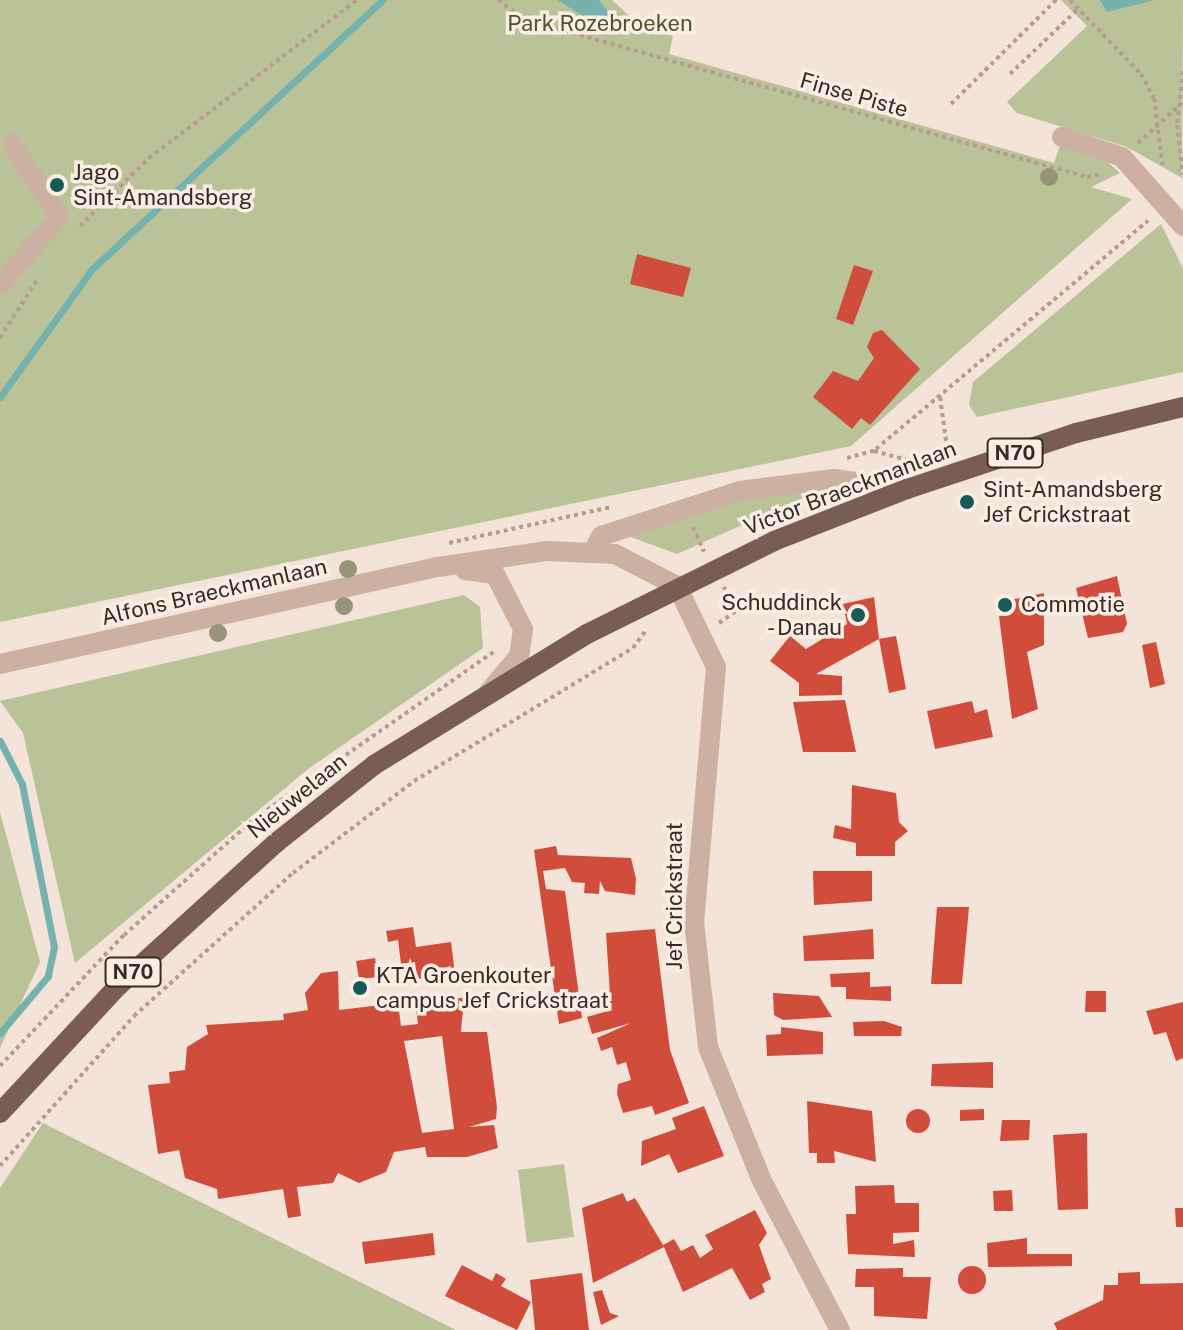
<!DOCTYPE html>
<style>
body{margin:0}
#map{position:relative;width:1183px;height:1330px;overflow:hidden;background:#f3e3d8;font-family:"Public Sans",sans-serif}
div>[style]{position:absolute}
.green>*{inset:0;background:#b9c397}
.water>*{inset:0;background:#75b2ae}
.stream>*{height:7px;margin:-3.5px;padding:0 3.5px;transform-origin:3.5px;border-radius:3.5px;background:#75b2ae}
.building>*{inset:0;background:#cf4d3a}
.round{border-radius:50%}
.path>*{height:4px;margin-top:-2px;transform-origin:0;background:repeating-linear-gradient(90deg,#b89b8d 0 4px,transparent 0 8px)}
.minor>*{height:20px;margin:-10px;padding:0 10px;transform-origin:10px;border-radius:10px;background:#ccb1a3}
.major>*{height:20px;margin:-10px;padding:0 10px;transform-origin:10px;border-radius:10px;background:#795d55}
.trees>*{width:18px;height:18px;margin:-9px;border-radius:50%;background:#969577}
.dots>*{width:22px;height:22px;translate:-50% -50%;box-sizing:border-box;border:4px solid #faeee4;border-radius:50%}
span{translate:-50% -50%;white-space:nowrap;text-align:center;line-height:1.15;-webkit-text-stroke:7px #faeee4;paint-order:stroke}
.shield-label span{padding:2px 6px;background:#faeee4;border:2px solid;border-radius:6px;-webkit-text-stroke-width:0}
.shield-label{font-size:20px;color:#362926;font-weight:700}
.park-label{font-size:22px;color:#4a5628}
.street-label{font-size:22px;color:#362926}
.poi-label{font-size:22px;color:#362926}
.left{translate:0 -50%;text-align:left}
.right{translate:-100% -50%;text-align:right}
</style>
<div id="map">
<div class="green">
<div style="clip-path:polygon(0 0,612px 0,638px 24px,673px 36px,669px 54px,1054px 163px,1060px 145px,1104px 159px,1120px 173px,1091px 187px,1132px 199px,851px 446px,0 622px)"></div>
<div style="clip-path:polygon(1061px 0,1183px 0,1182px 178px,1127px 147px,1017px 113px,1007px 102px,1087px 26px)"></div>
<div style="clip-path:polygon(1161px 224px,1183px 268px,1183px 372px,977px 417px,969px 405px,973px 382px)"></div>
<div style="clip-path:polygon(830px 486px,677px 554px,628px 536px,742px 499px)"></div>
<div style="clip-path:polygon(464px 595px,480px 607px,483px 648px,308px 769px,75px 963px,23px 733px,0 701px)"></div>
<div style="clip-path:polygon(0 812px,40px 962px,0 1048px)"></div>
<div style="clip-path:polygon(43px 1123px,456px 1330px,0 1330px,0 1188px)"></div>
<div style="clip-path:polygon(564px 1164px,574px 1237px,527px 1243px,518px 1170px)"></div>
</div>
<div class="water">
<div style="clip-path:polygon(557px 0,599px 0,621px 28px,608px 31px)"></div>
<div style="clip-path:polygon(1100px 0,1155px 0,1107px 12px)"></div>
</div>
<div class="stream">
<div style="left:0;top:397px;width:158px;rotate:-54.3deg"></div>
<div style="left:92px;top:269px;width:396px;rotate:-42.8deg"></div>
<div style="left:0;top:741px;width:48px;rotate:62.9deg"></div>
<div style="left:22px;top:784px;width:166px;rotate:78.9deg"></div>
<div style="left:54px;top:947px;width:30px;rotate:102deg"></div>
<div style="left:48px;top:976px;width:75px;rotate:130.1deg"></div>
</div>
<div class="building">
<div style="clip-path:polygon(637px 254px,691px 268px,683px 297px,630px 284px)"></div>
<div style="clip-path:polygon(854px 265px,873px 271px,853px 325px,836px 319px)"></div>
<div style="clip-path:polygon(882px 330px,920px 369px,870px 425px,861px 418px,852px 429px,813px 397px,833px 371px,858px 381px,874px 358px,867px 347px,873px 333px)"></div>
<div style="clip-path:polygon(1117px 576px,1127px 624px,1123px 632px,1088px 638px,1076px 588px)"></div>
<div style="clip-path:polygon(1044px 593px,1044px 645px,1027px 652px,1038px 709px,1012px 719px,999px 616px,1007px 615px,1005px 601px)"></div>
<div style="clip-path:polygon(874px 597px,879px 639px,816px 674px,842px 676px,842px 695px,799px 696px,799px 683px,770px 661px,790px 636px,806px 649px,847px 624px,843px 604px)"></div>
<div style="clip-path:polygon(896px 636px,906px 689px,889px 693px,879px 639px)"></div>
<div style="clip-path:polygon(1156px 642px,1165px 684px,1150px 688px,1142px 645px)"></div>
<div style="clip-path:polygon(845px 700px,856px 752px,803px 752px,793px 702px)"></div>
<div style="clip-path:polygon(972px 701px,975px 713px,987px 709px,993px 737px,935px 749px,927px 711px)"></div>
<div style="clip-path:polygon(852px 785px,896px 793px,899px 822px,908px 831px,895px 842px,895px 856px,856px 856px,856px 843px,833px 838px,835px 825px,851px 829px)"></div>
<div style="clip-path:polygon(556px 846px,558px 855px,631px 858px,636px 879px,635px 895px,605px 891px,600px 881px,599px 894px,584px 893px,585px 883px,572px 882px,565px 868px,543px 871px,546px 889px,565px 891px,582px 1018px,559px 1024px,534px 850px)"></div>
<div style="clip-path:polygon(813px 871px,872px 871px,872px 901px,814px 905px)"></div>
<div style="clip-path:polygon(937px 907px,969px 907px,962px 984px,931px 984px)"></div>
<div style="clip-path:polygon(413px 927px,416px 947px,451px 942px,455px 974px,417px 979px,415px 962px,401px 964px,398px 940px,388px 942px,386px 931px)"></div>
<div style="clip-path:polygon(655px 929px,670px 1050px,689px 1103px,655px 1115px,652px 1106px,623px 1113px,617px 1094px,618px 1084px,631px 1080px,626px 1062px,617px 1065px,612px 1047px,601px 1051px,597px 1038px,631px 1023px,592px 1034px,587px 1017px,611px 1010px,606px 933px)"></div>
<div style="clip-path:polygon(873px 929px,874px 959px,804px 961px,803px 936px)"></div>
<div style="clip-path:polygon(375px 958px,378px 977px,359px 979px,356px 961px)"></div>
<div style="clip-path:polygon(evenodd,338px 971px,339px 1010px,398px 1003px,401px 1026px,418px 1024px,415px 1000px,464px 998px,461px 1032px,487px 1032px,497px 1107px,496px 1119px,469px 1127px,494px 1125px,498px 1148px,467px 1157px,427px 1157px,425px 1147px,394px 1152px,386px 1172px,359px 1183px,338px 1173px,333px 1183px,297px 1187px,301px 1216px,288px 1218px,283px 1189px,218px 1199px,217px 1189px,185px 1178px,179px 1150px,158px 1154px,148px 1085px,170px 1083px,169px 1072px,185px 1070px,187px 1047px,208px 1034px,206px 1025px,284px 1020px,283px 1014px,308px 1010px,305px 993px,321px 973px,338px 971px,442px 1036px,454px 1129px,422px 1133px,404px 1041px,442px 1036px)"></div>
<div style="clip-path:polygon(870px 972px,870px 987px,891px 986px,891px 1001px,846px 999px,846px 987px,831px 987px,830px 974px)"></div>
<div style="clip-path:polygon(1086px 991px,1106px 991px,1106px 1012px,1085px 1012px)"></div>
<div style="clip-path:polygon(773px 993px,819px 996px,832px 1017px,783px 1020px,774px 1015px)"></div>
<div style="clip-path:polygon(1183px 1002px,1183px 1058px,1176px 1061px,1166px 1032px,1154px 1035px,1146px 1011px)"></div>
<div style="clip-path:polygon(884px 1021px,902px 1027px,901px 1036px,854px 1036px,853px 1022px)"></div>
<div style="clip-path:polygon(781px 1027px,823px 1032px,823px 1054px,767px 1056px,766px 1035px,781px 1034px)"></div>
<div style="clip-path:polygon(993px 1062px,993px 1088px,931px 1086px,932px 1064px)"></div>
<div style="clip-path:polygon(807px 1101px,872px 1111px,876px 1162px,834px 1151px,835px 1163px,817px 1163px,817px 1153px,809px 1153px)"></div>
<div style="clip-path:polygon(704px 1106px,724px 1156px,678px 1173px,669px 1154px,641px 1166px,642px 1141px,676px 1129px,672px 1118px)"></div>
<div style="clip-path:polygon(984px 1109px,984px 1120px,960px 1121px,960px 1110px)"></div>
<div class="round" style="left:906px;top:1109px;width:24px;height:24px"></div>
<div style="clip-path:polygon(1002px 1120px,1030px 1120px,1029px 1140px,1000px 1141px)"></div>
<div style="clip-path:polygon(1087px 1133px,1088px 1209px,1058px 1210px,1053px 1135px)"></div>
<div style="clip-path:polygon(894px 1185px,895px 1203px,919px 1203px,919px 1232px,893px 1233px,893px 1244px,914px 1240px,915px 1257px,848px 1254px,846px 1214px,856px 1214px,855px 1186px)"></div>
<div style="clip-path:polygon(1012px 1190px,1013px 1211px,994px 1211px,993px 1191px)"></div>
<div style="clip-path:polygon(623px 1193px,627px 1202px,635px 1198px,663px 1245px,674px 1239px,681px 1251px,693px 1245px,700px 1258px,713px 1249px,705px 1235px,755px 1210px,767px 1233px,759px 1245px,771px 1279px,762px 1284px,765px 1292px,750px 1300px,732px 1268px,683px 1292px,664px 1247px,593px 1283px,582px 1208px)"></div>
<div style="clip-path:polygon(1175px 1208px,1183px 1208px,1183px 1227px,1176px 1227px)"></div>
<div style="clip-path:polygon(433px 1233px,435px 1255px,365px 1264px,362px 1242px)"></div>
<div style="clip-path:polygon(1027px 1238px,1027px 1254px,1072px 1254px,1072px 1266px,988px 1267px,987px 1243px)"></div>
<div style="clip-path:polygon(462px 1265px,492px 1281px,496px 1273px,506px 1279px,501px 1286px,531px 1302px,517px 1330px,445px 1296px)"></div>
<div class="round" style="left:958px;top:1266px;width:28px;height:28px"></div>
<div style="clip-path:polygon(903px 1268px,903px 1277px,931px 1277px,927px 1319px,874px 1316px,874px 1287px,855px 1287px,856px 1269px)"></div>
<div style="clip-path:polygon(1140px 1272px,1140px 1284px,1183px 1283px,1183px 1330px,1057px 1330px,1054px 1323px,1103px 1300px,1104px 1285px,1118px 1285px,1118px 1273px)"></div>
<div style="clip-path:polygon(582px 1273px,589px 1330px,535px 1330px,530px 1280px)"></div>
<div style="clip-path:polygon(602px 1290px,610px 1313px,619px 1316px,601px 1325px,593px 1292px)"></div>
</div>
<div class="path">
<div style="left:498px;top:0;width:34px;rotate:36deg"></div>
<div style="left:526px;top:20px;width:583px;rotate:15.63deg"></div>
<div style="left:1087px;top:177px;width:14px;rotate:-12deg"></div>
<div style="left:1070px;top:0;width:103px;rotate:46.2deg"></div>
<div style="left:1141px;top:74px;width:27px;rotate:62deg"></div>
<div style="left:1154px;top:98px;width:71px;rotate:82.7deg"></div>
<div style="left:1183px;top:71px;width:54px;rotate:96.3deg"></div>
<div style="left:1177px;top:125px;width:50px;rotate:83.2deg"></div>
<div style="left:1010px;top:74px;width:94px;rotate:-43.7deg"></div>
<div style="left:951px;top:104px;width:148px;rotate:-44.7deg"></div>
<div style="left:1138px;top:143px;width:61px;rotate:-42.3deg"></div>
<div style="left:80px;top:226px;width:97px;rotate:-44.6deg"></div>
<div style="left:149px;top:158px;width:261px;rotate:-37.2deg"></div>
<div style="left:0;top:338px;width:69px;rotate:-57.5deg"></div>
<div style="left:940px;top:397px;width:59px;rotate:82.1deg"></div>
<div style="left:876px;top:449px;width:355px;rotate:-40deg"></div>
<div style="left:847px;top:458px;width:28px;rotate:-15deg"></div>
<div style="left:874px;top:451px;width:47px;rotate:14.9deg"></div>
<div style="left:693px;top:527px;width:27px;rotate:66deg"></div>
<div style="left:449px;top:543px;width:166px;rotate:-12.5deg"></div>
<div style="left:719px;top:623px;width:21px;rotate:-35deg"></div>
<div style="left:736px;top:611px;width:27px;rotate:-117deg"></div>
<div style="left:0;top:1066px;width:180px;rotate:-46.6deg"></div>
<div style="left:124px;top:935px;width:174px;rotate:-41.7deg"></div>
<div style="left:254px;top:819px;width:292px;rotate:-34.9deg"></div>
<div style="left:0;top:1166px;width:201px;rotate:-48.2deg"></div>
<div style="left:134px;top:1016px;width:214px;rotate:-42deg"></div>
<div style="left:293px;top:873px;width:152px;rotate:-37.2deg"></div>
<div style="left:414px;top:781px;width:256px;rotate:-31.3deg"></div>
<div style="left:633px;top:648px;width:22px;rotate:-54deg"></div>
</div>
<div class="minor">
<div style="left:1062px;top:137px;width:63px;rotate:18.4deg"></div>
<div style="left:1122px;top:157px;width:92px;rotate:48.5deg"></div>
<div style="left:0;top:285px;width:90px;rotate:-49.1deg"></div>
<div style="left:59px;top:217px;width:87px;rotate:-122.8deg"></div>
<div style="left:595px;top:548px;width:13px;rotate:-63deg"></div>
<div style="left:601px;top:536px;width:146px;rotate:-17.9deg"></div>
<div style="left:740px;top:491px;width:95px;rotate:-7.3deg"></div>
<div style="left:834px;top:479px;width:74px;rotate:7.8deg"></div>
<div style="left:465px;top:570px;width:30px;rotate:8deg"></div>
<div style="left:495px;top:574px;width:62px;rotate:63deg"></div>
<div style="left:523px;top:629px;width:27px;rotate:98deg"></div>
<div style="left:519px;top:656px;width:48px;rotate:130deg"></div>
<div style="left:0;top:664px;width:449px;rotate:-12.5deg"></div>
<div style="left:438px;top:567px;width:109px;rotate:-8.4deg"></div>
<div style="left:546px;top:551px;width:69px;rotate:2.5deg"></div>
<div style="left:615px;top:554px;width:70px;rotate:27.3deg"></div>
<div style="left:677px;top:586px;width:90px;rotate:64.3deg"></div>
<div style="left:716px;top:667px;width:256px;rotate:94.9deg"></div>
<div style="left:694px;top:922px;width:126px;rotate:83.6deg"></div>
<div style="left:708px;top:1047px;width:144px;rotate:68.1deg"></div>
<div style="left:762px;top:1181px;width:168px;rotate:62.4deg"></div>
</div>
<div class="major">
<div style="left:0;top:1113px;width:173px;rotate:-47.1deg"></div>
<div style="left:118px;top:986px;width:215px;rotate:-42.2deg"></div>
<div style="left:277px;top:842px;width:124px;rotate:-38.4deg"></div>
<div style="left:374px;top:765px;width:250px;rotate:-31.6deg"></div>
<div style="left:587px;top:634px;width:209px;rotate:-26.4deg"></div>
<div style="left:774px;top:541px;width:143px;rotate:-21.4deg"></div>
<div style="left:907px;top:489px;width:178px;rotate:-18.3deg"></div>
<div style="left:1076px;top:433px;width:110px;rotate:-13.7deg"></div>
</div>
<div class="trees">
<div style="left:1049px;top:177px"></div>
<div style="left:348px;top:569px"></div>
<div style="left:344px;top:606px"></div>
<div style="left:218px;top:633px"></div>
</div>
<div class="dots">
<div style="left:57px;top:185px;background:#185a57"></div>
<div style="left:967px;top:502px;background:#185a57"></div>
<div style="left:1005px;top:605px;background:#185a57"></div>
<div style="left:858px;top:615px;background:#185a57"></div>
<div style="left:360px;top:988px;background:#185a57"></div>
</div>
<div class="shield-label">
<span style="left:1015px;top:453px">N70</span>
<span style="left:133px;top:972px">N70</span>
</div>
<div class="park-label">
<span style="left:600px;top:24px">Park Rozebroeken</span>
</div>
<div class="street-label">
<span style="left:854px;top:95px;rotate:16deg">Finse Piste</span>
<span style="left:850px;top:488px;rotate:-21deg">Victor Braeckmanlaan</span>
<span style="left:214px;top:592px;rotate:-13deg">Alfons Braeckmanlaan</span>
<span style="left:297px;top:796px;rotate:-39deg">Nieuwelaan</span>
<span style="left:675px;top:896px;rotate:-90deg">Jef Crickstraat</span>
</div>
<div class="poi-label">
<span class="left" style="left:73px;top:185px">Jago<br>Sint-Amandsberg</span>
<span class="left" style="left:983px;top:502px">Sint-Amandsberg<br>Jef Crickstraat</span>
<span class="right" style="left:842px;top:615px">Schuddinck<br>- Danau</span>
<span class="left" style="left:1021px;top:605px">Commotie</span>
<span class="left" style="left:376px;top:988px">KTA Groenkouter<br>campus Jef Crickstraat</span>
</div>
</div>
